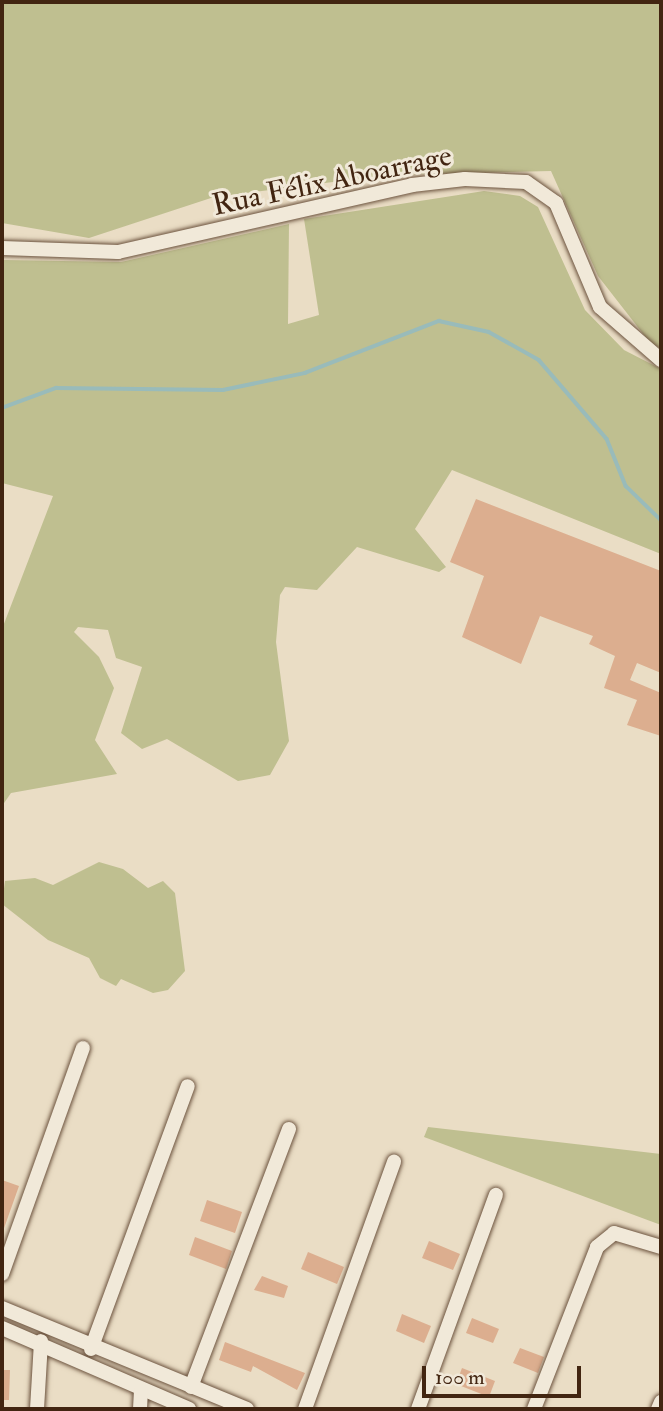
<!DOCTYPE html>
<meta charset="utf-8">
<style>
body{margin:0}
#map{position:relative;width:663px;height:1411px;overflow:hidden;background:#eaddc5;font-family:"IM FELL Double Pica",serif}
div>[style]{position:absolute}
.green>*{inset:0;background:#bfbf90}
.stream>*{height:3.5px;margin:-1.75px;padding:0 1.75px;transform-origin:1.75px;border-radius:1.75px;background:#99bbba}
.building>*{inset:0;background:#dcae8f}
.roads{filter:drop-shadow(0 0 2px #6c533e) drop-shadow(0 0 2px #6c533e)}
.minor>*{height:14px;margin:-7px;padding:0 7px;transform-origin:7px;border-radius:7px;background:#f1e9d9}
span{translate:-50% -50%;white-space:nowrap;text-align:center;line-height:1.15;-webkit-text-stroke:6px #f1e9d9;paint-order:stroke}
.street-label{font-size:30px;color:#422511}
.frame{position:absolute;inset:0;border:4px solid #422511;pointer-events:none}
.scale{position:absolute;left:422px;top:1366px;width:159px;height:32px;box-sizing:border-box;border:4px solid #422511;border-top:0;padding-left:9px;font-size:21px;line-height:24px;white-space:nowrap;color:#422511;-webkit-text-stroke:5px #f1e9d9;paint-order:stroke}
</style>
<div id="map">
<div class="green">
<div style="clip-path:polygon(2px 2px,661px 2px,661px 348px,651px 344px,598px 276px,551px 171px,388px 175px,214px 197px,89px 238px,2px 223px)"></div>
<div style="clip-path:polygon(484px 191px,520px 196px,538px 207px,585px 310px,624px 350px,661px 369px,661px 554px,452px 470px,415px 529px,446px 567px,439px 572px,357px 547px,317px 590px,285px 587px,280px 595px,276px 642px,289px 741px,270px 775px,238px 781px,167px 739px,142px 749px,121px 733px,142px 667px,116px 658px,108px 630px,78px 627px,74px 632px,99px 657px,114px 688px,95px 740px,117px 774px,11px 793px,2px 806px,2px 629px,53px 496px,2px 483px,2px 260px,121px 262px,289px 224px,288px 324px,319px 315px,304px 219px)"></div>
<div style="clip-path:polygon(99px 862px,123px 869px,148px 888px,163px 881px,175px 893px,185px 971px,168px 990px,153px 993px,121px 979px,116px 986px,100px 978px,89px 958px,48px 940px,2px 904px,5px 881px,35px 878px,53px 885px)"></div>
<div style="clip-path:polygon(428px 1127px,661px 1154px,661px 1225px,424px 1137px)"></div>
</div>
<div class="stream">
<div style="left:2px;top:408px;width:58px;rotate:-20.3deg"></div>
<div style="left:56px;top:388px;width:167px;rotate:0.7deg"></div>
<div style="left:223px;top:390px;width:84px;rotate:-11.7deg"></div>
<div style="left:305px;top:373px;width:144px;rotate:-21.2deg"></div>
<div style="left:439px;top:321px;width:51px;rotate:12.4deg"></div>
<div style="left:489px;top:332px;width:57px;rotate:29.2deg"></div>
<div style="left:539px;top:360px;width:104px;rotate:49.3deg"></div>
<div style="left:607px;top:439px;width:51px;rotate:68deg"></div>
<div style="left:626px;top:486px;width:49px;rotate:44.2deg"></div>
</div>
<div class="building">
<div style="clip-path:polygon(476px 499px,661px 571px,661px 673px,637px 663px,630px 680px,661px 693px,661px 736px,627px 725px,637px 700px,604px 688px,615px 656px,589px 644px,593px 636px,540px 616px,521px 664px,462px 637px,484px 576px,450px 562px)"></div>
<div style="clip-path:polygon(2px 1180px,19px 1186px,3px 1231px,2px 1231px)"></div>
<div style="clip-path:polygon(207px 1200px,242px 1212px,235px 1233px,200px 1221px)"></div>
<div style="clip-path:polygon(195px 1237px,232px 1251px,226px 1269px,189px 1255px)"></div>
<div style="clip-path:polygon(429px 1241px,460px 1254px,453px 1270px,422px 1258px)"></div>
<div style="clip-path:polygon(308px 1252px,344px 1267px,337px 1284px,301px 1269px)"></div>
<div style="clip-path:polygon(262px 1276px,288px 1286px,284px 1298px,254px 1290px)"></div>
<div style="clip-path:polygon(402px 1314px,431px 1326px,424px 1343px,396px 1331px)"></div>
<div style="clip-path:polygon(472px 1318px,499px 1329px,493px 1343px,466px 1333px)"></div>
<div style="clip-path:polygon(225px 1342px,305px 1373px,297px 1390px,253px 1366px,251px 1372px,219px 1360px)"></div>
<div style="clip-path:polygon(520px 1348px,544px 1357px,538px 1373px,513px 1363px)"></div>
<div style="clip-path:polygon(462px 1368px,495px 1381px,489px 1397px,456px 1384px)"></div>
<div style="clip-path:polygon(2px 1370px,10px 1370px,9px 1400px,2px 1400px)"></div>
</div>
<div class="roads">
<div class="minor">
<div style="left:2px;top:248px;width:116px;rotate:2deg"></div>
<div style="left:118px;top:252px;width:302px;rotate:-12.8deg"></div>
<div style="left:412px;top:185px;width:53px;rotate:-6.5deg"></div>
<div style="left:465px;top:179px;width:61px;rotate:2.8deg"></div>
<div style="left:526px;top:182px;width:37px;rotate:35deg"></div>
<div style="left:556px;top:203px;width:113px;rotate:67.1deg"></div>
<div style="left:600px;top:307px;width:81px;rotate:41deg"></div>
<div style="left:2px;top:1274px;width:240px;rotate:-70.3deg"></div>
<div style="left:2px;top:1308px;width:265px;rotate:22.4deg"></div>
<div style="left:2px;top:1328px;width:204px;rotate:23.4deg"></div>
<div style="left:91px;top:1349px;width:280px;rotate:-69.8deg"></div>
<div style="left:191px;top:1387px;width:276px;rotate:-69.2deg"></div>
<div style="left:37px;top:1409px;width:68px;rotate:-86.6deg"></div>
<div style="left:140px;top:1409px;width:18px;rotate:-87deg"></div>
<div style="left:305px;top:1409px;width:263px;rotate:-70.2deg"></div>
<div style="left:418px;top:1409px;width:228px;rotate:-70deg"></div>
<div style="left:534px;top:1409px;width:174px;rotate:-68.7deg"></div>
<div style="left:597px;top:1247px;width:22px;rotate:-39deg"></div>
<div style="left:614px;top:1233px;width:49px;rotate:16.6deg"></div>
<div style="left:658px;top:1409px;width:8px;rotate:-67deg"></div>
</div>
</div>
<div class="street-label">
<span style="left:332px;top:181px;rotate:-12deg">Rua Félix Aboarrage</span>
</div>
<div class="frame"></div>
<div class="scale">100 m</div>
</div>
